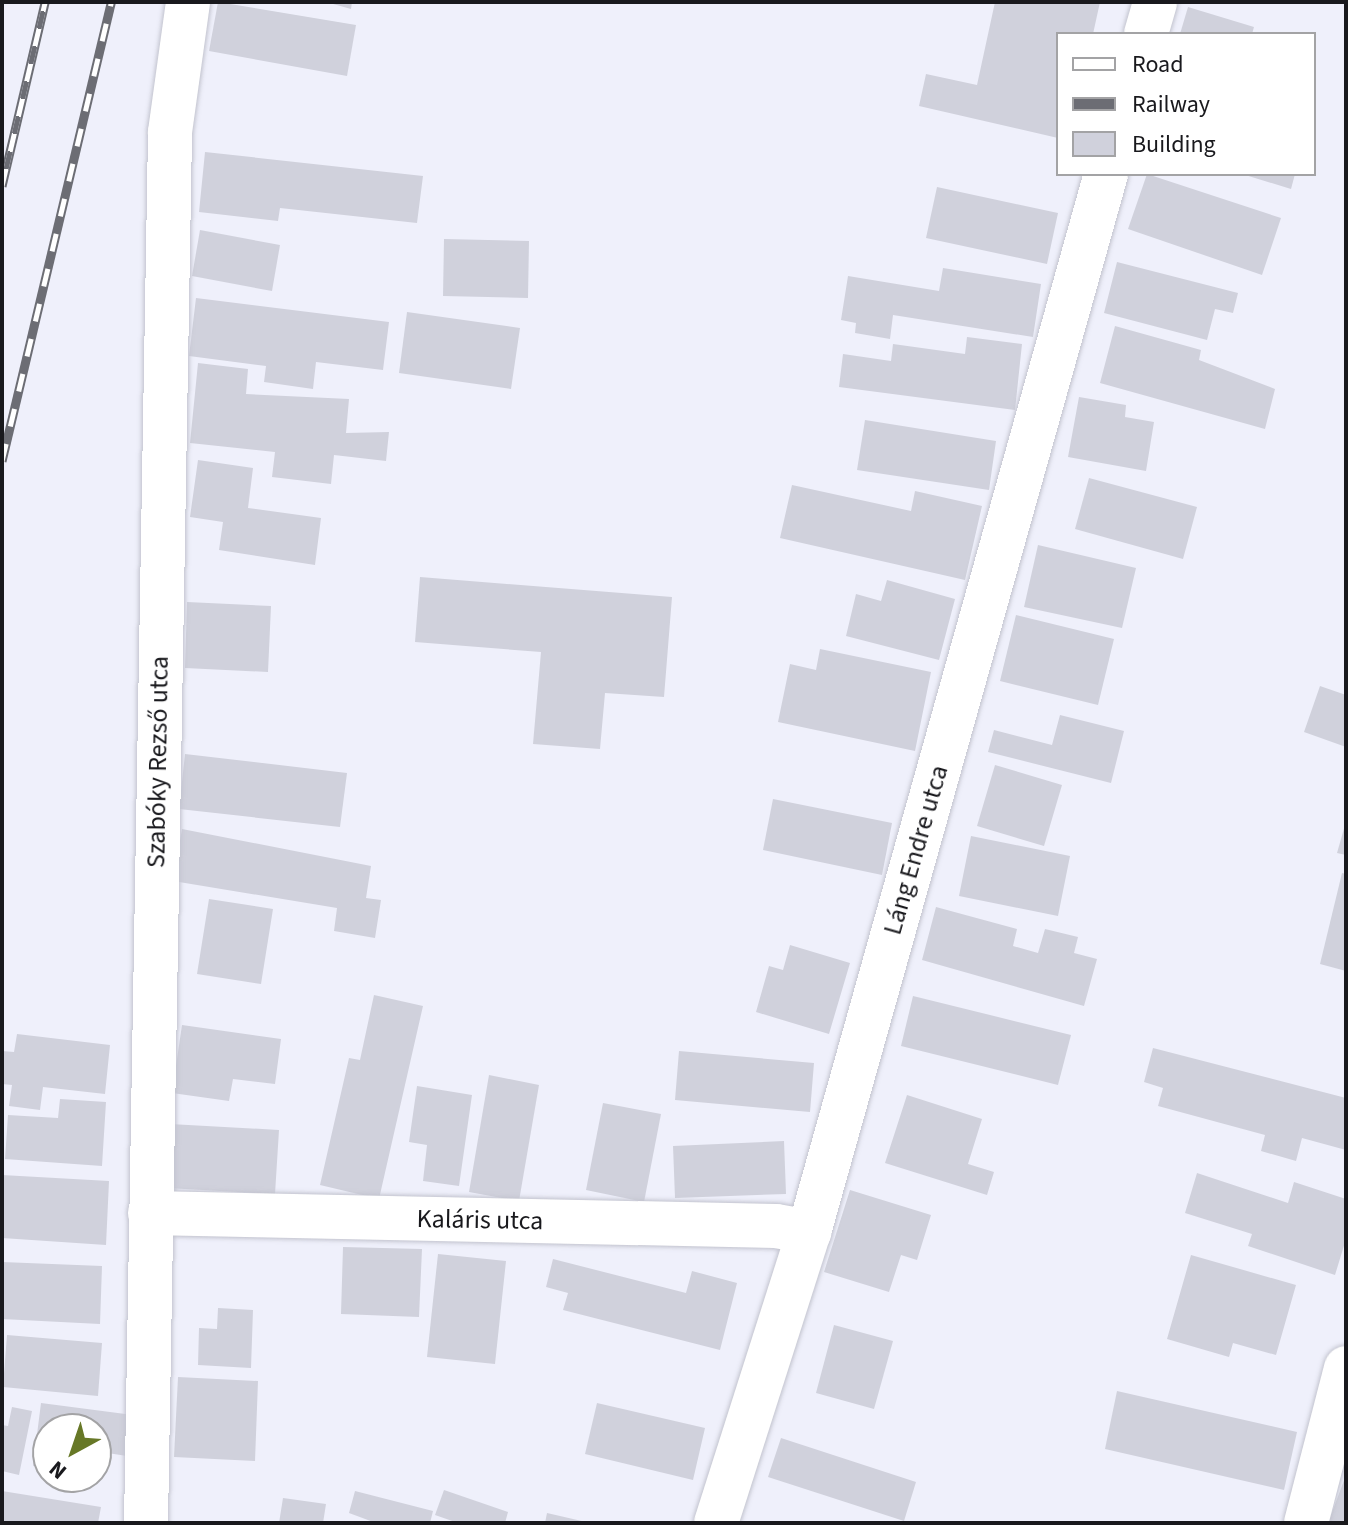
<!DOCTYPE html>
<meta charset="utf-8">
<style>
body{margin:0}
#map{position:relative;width:1348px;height:1525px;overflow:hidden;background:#eff0fb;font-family:"Source Sans 3",sans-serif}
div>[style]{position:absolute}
.building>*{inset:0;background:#d0d1dc}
.roads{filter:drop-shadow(0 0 2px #c2c3ce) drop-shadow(0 0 2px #c2c3ce)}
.minor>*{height:44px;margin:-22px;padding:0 22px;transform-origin:22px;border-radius:22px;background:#fff}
.rail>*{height:9px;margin-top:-4.5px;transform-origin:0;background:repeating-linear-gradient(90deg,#fff 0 18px,#6c6d74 0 36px);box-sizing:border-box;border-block:2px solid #6c6d74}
span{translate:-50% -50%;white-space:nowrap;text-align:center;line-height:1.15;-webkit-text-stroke:7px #fff;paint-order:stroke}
.street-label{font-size:26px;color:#19191d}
.frame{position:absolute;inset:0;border:4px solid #19191d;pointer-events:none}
.legend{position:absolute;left:1056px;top:32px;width:260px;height:144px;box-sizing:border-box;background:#fff;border:2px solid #a3a3a5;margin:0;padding:10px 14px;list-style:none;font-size:24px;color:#19191d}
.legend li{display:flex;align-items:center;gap:16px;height:40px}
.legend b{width:40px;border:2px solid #a3a3a5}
.north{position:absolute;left:32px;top:1413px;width:80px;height:80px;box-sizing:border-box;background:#fff;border:2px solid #a3a3a5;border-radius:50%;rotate:220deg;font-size:22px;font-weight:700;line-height:32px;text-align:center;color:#19191d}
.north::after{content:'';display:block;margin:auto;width:28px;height:36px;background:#677827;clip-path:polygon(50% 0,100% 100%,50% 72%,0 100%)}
</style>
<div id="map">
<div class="building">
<div style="clip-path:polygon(218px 2px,356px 25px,347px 76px,209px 51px)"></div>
<div style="clip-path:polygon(326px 2px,352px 2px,351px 9px)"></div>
<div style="clip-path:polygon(995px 2px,1100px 2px,1093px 34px,1058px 34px,1058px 138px,919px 106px,926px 74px,977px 85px)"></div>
<div style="clip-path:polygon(1188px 7px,1254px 27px,1252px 34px,1180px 34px)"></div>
<div style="clip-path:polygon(205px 152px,423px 176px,417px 223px,280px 208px,278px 221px,199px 212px)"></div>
<div style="clip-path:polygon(1147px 174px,1281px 218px,1262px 275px,1128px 229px)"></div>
<div style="clip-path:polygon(1242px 174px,1295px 174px,1291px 189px)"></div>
<div style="clip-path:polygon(937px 187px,1058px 213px,1047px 264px,926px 238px)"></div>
<div style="clip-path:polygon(200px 230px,280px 245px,272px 291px,192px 276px)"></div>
<div style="clip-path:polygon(444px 239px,529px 241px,528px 298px,443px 296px)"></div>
<div style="clip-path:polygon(1117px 262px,1238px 293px,1233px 313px,1215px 309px,1207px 340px,1104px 313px)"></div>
<div style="clip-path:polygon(943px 268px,1041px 284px,1033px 337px,893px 315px,890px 339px,855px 333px,856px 323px,841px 320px,848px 276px,939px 291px)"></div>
<div style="clip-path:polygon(196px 298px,389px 322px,383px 370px,316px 362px,313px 389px,264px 382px,266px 366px,189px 356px)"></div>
<div style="clip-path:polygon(407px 312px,520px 328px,511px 389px,399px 373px)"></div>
<div style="clip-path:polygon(1115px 326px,1201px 350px,1199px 360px,1275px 389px,1265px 429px,1100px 383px)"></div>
<div style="clip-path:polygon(967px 337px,1022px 344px,1015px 410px,839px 387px,843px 354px,891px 361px,893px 344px,965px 354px)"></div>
<div style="clip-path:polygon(198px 363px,248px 369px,246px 394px,349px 399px,346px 433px,389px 432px,386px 461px,334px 455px,331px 484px,272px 477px,275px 452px,190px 443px)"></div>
<div style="clip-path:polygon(1079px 397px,1126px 405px,1125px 417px,1154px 422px,1146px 471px,1068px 457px)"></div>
<div style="clip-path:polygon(865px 420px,996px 441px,989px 490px,857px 470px)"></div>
<div style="clip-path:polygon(198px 460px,253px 468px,248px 508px,321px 518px,315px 565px,219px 550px,223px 522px,190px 517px)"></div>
<div style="clip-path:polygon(1089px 478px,1197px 507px,1183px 559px,1075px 529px)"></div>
<div style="clip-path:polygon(792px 485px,911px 511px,915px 491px,982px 506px,965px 580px,780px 538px)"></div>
<div style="clip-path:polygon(1038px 545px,1136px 568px,1122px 628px,1024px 607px)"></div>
<div style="clip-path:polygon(420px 577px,672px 597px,664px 697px,605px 693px,600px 749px,533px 744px,541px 652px,415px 642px)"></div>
<div style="clip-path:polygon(887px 580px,955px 599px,939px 660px,846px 636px,856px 594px,881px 601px)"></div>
<div style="clip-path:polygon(187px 602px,271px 606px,268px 672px,185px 668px)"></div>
<div style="clip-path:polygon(1016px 615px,1114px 639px,1098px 705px,1000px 681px)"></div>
<div style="clip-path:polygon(820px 649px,931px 672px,915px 751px,778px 722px,790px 664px,816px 670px)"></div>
<div style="clip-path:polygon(1320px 686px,1346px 695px,1346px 747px,1304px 732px)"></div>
<div style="clip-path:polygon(1060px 715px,1124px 731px,1111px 783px,988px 752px,994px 730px,1052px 745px)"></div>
<div style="clip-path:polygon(185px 754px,347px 773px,340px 827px,179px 809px)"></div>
<div style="clip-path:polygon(995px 765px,1062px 785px,1044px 846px,977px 826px)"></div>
<div style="clip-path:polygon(773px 799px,892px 823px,882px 875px,763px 850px)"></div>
<div style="clip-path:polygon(1345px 825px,1346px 825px,1346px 855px,1337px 853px)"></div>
<div style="clip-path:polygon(182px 829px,371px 866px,366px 898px,381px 900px,375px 938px,334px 931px,337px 908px,173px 881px)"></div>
<div style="clip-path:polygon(971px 836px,1070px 856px,1058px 916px,959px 896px)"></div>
<div style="clip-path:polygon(1342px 873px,1346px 874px,1346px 971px,1320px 964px)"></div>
<div style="clip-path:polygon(209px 899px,273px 909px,261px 984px,197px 974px)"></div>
<div style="clip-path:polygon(936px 907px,1017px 929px,1013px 946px,1038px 953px,1045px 929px,1078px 937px,1074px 953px,1097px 959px,1084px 1006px,922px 960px)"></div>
<div style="clip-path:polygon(790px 945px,850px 963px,829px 1034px,756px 1012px,769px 966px,783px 970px)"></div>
<div style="clip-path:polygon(374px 995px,423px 1006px,379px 1199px,320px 1185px,349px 1058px,360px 1060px)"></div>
<div style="clip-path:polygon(913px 996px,1071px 1035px,1058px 1085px,901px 1046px)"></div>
<div style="clip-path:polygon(182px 1025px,281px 1039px,275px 1084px,233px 1079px,229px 1101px,172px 1093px)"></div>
<div style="clip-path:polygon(17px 1034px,110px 1045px,105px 1094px,43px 1087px,40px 1110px,9px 1106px,12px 1085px,2px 1084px,2px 1051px,14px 1052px)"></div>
<div style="clip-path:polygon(1153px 1048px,1346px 1098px,1346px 1150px,1302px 1138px,1296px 1161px,1261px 1151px,1265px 1135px,1158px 1106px,1163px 1088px,1144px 1082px)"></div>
<div style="clip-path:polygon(679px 1051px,814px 1063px,810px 1112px,675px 1100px)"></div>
<div style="clip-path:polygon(489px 1075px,539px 1085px,519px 1201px,469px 1192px)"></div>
<div style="clip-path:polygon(417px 1086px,472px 1095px,459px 1186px,423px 1181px,427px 1145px,409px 1142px)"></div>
<div style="clip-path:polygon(907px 1095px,982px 1119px,968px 1164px,994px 1172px,987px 1195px,885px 1163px)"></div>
<div style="clip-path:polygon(60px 1099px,106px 1102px,102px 1166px,5px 1159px,8px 1115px,58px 1118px)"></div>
<div style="clip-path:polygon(603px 1103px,661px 1114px,644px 1202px,586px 1190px)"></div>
<div style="clip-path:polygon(170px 1124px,279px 1130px,275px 1194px,167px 1188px)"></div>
<div style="clip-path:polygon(784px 1141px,786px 1194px,675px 1198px,673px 1146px)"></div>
<div style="clip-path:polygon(1197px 1173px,1288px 1203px,1294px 1182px,1346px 1199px,1346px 1239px,1335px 1275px,1248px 1246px,1252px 1234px,1185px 1213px)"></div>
<div style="clip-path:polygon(2px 1175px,109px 1181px,106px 1245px,2px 1238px)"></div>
<div style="clip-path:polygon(850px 1190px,931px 1215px,917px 1260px,901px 1255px,889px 1292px,824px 1272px)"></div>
<div style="clip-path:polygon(343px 1247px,422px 1249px,419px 1317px,341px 1314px)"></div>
<div style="clip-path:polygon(438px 1254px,506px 1261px,495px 1364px,427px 1357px)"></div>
<div style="clip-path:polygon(1191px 1255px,1296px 1285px,1276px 1355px,1233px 1343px,1229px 1357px,1167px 1339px)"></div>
<div style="clip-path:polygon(553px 1259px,686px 1293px,692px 1271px,737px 1283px,720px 1350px,563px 1310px,568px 1293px,546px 1287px)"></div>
<div style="clip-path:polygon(2px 1262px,102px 1266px,100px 1324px,2px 1319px)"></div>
<div style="clip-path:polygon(218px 1308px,253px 1310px,251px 1368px,198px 1365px,199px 1328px,217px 1329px)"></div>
<div style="clip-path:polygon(834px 1325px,893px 1341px,874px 1409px,816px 1393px)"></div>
<div style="clip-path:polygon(7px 1335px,102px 1343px,98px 1396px,3px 1387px)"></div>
<div style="clip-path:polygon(178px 1377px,258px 1381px,255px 1461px,174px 1457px)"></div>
<div style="clip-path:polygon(1117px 1391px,1297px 1432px,1284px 1490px,1105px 1449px)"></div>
<div style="clip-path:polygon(41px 1403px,133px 1415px,127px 1456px,101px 1452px,96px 1473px,96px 1429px,48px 1429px,48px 1468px,33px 1466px)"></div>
<div style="clip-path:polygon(597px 1403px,705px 1428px,693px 1480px,585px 1454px)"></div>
<div style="clip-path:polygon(12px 1407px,32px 1411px,19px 1475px,2px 1471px,2px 1425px,8px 1426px)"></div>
<div style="clip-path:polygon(781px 1438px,916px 1482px,904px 1521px,768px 1477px)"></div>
<div style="clip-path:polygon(1346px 1475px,1346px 1523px,1328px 1523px)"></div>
<div style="clip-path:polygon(444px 1490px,508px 1512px,505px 1523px,458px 1523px,435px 1515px)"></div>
<div style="clip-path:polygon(2px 1491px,101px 1507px,98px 1523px,2px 1521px)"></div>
<div style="clip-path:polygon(355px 1491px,433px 1511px,430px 1523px,376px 1523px,349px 1513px)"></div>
<div style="clip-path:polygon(283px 1498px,326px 1504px,323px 1523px,279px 1523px)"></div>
<div style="clip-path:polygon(547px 1513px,586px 1522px,586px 1523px,545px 1523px)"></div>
</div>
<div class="roads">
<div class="minor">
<div style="left:1146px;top:34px;width:33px;rotate:-74deg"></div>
<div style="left:150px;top:1213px;width:626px;rotate:1.19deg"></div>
<div style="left:776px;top:1226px;width:34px;rotate:10deg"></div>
<div style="left:146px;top:1523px;width:1391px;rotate:-89.01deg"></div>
<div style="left:170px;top:132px;width:131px;rotate:-82.1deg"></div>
<div style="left:716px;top:1523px;width:305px;rotate:-72.3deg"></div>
<div style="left:809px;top:1232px;width:1099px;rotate:-74.32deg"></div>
<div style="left:1306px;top:1523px;width:160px;rotate:-75.5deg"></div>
</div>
</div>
<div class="rail">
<div style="left:2px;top:186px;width:189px;rotate:-76.8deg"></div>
<div style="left:2px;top:461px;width:472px;rotate:-76.6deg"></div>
</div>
<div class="street-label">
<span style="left:158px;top:762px;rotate:-89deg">Szabóky Rezső utca</span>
<span style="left:916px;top:850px;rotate:-74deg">Láng Endre utca</span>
<span style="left:480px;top:1220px;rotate:1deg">Kaláris utca</span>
</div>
<div class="frame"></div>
<ul class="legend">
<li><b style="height:10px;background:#fff"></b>Road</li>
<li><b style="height:10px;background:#6c6d74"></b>Railway</li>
<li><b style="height:22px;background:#d0d1dc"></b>Building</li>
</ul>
<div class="north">N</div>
</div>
